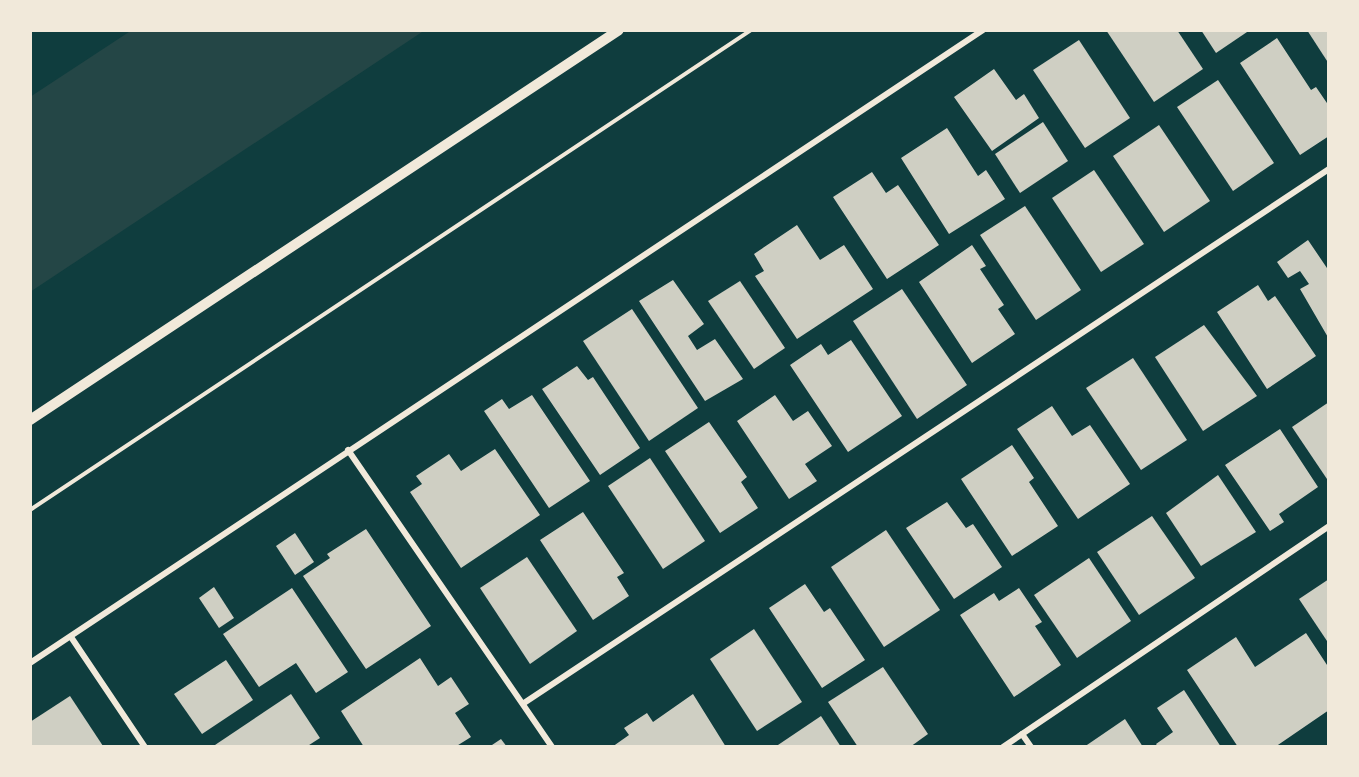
<!DOCTYPE html>
<style>
body{margin:0}
#map{position:relative;width:1359px;height:777px;overflow:hidden;background:#0f3d3e;font-family:"Archivo Narrow",sans-serif}
div>[style]{position:absolute}
.green>*{inset:0;background:#244646}
.building>*{inset:0;background:#cfcfc3}
.path>*{height:4px;margin:-2px;padding:0 2px;transform-origin:2px;border-radius:2px;background:#f1e9da}
.minor>*{height:6px;margin:-3px;padding:0 3px;transform-origin:3px;border-radius:3px;background:#f1e9da}
.tertiary>*{height:10px;margin:-5px;padding:0 5px;transform-origin:5px;border-radius:5px;background:#f1e9da}
span{translate:-50% -50%;white-space:nowrap;text-align:center;line-height:1.15;-webkit-text-stroke:6px #f1e9da;paint-order:stroke}
.frame{position:absolute;inset:0;border:32px solid #f1e9da;pointer-events:none}
</style>
<div id="map">
<div class="green">
<div style="clip-path:polygon(132px 30px,425px 30px,30px 292px,30px 97px)"></div>
</div>
<div class="building">
<div style="clip-path:polygon(1106px 30px,1177px 30px,1203px 69px,1154px 102px)"></div>
<div style="clip-path:polygon(1201px 30px,1250px 30px,1216px 53px)"></div>
<div style="clip-path:polygon(1307px 30px,1329px 30px,1329px 64px)"></div>
<div style="clip-path:polygon(1277px 38px,1311px 90px,1316px 87px,1329px 106px,1329px 136px,1300px 155px,1240px 63px)"></div>
<div style="clip-path:polygon(1079px 40px,1130px 118px,1085px 148px,1033px 70px)"></div>
<div style="clip-path:polygon(994px 69px,1016px 100px,1024px 94px,1039px 118px,992px 151px,954px 97px)"></div>
<div style="clip-path:polygon(1218px 80px,1274px 163px,1233px 191px,1177px 107px)"></div>
<div style="clip-path:polygon(1043px 122px,1068px 161px,1020px 193px,995px 154px)"></div>
<div style="clip-path:polygon(1159px 125px,1210px 201px,1164px 232px,1113px 156px)"></div>
<div style="clip-path:polygon(947px 128px,978px 176px,986px 170px,1005px 199px,949px 234px,901px 158px)"></div>
<div style="clip-path:polygon(1094px 170px,1144px 244px,1101px 272px,1052px 198px)"></div>
<div style="clip-path:polygon(872px 172px,886px 193px,898px 185px,939px 245px,887px 279px,833px 197px)"></div>
<div style="clip-path:polygon(1025px 206px,1081px 290px,1036px 320px,980px 235px)"></div>
<div style="clip-path:polygon(797px 225px,820px 260px,844px 245px,873px 289px,797px 339px,755px 276px,764px 271px,754px 254px)"></div>
<div style="clip-path:polygon(1308px 240px,1329px 271px,1329px 339px,1300px 289px,1309px 284px,1300px 271px,1288px 278px,1277px 262px)"></div>
<div style="clip-path:polygon(972px 245px,986px 266px,980px 269px,1004px 305px,998px 309px,1015px 334px,972px 363px,919px 282px)"></div>
<div style="clip-path:polygon(673px 280px,704px 324px,688px 336px,697px 350px,715px 339px,743px 379px,705px 401px,639px 301px)"></div>
<div style="clip-path:polygon(740px 281px,785px 348px,754px 369px,708px 301px)"></div>
<div style="clip-path:polygon(1258px 285px,1268px 301px,1275px 296px,1316px 356px,1267px 389px,1217px 312px)"></div>
<div style="clip-path:polygon(902px 289px,967px 385px,917px 419px,853px 321px)"></div>
<div style="clip-path:polygon(632px 309px,698px 408px,649px 441px,583px 341px)"></div>
<div style="clip-path:polygon(1204px 325px,1257px 396px,1203px 431px,1155px 357px)"></div>
<div style="clip-path:polygon(851px 340px,902px 416px,848px 452px,790px 365px,821px 344px,828px 355px)"></div>
<div style="clip-path:polygon(1133px 358px,1187px 440px,1141px 470px,1086px 388px)"></div>
<div style="clip-path:polygon(577px 366px,588px 380px,593px 377px,640px 448px,600px 475px,542px 389px)"></div>
<div style="clip-path:polygon(532px 395px,590px 481px,549px 508px,484px 411px,502px 399px,509px 409px)"></div>
<div style="clip-path:polygon(775px 395px,793px 421px,808px 411px,832px 446px,805px 464px,817px 481px,789px 499px,737px 421px)"></div>
<div style="clip-path:polygon(1329px 402px,1329px 482px,1292px 427px)"></div>
<div style="clip-path:polygon(1052px 406px,1072px 436px,1090px 425px,1130px 484px,1078px 519px,1017px 429px)"></div>
<div style="clip-path:polygon(709px 422px,747px 477px,741px 482px,758px 508px,720px 533px,665px 451px)"></div>
<div style="clip-path:polygon(1280px 429px,1318px 487px,1279px 514px,1284px 522px,1270px 531px,1225px 465px)"></div>
<div style="clip-path:polygon(1012px 445px,1034px 478px,1029px 482px,1058px 526px,1012px 556px,961px 479px)"></div>
<div style="clip-path:polygon(495px 449px,540px 515px,461px 568px,410px 492px,422px 484px,416px 476px,449px 454px,461px 471px)"></div>
<div style="clip-path:polygon(650px 458px,705px 541px,663px 569px,608px 486px)"></div>
<div style="clip-path:polygon(1218px 475px,1256px 532px,1201px 566px,1166px 513px)"></div>
<div style="clip-path:polygon(947px 502px,966px 528px,973px 524px,1002px 567px,954px 599px,906px 528px)"></div>
<div style="clip-path:polygon(583px 512px,624px 573px,617px 577px,629px 596px,593px 620px,540px 540px)"></div>
<div style="clip-path:polygon(1152px 516px,1195px 578px,1139px 615px,1097px 552px)"></div>
<div style="clip-path:polygon(366px 529px,431px 626px,366px 669px,303px 576px,330px 558px,327px 554px)"></div>
<div style="clip-path:polygon(886px 530px,940px 610px,884px 647px,831px 567px)"></div>
<div style="clip-path:polygon(295px 533px,314px 562px,295px 575px,276px 546px)"></div>
<div style="clip-path:polygon(527px 557px,577px 631px,530px 664px,480px 588px)"></div>
<div style="clip-path:polygon(1089px 558px,1131px 621px,1077px 658px,1034px 595px)"></div>
<div style="clip-path:polygon(1329px 579px,1329px 644px,1299px 599px)"></div>
<div style="clip-path:polygon(805px 584px,824px 612px,830px 608px,865px 660px,822px 688px,769px 608px)"></div>
<div style="clip-path:polygon(214px 587px,234px 618px,219px 628px,199px 598px)"></div>
<div style="clip-path:polygon(292px 588px,348px 672px,316px 693px,296px 663px,259px 687px,223px 634px)"></div>
<div style="clip-path:polygon(1019px 588px,1042px 622px,1035px 626px,1061px 665px,1014px 697px,960px 615px,994px 593px,999px 601px)"></div>
<div style="clip-path:polygon(754px 629px,802px 702px,757px 731px,710px 659px)"></div>
<div style="clip-path:polygon(1306px 633px,1329px 668px,1329px 710px,1275px 747px,1238px 747px,1187px 670px,1236px 637px,1255px 667px)"></div>
<div style="clip-path:polygon(420px 658px,438px 686px,451px 677px,469px 704px,455px 713px,471px 737px,455px 747px,364px 747px,341px 711px)"></div>
<div style="clip-path:polygon(226px 660px,253px 700px,202px 734px,174px 694px)"></div>
<div style="clip-path:polygon(883px 667px,928px 734px,910px 747px,858px 747px,828px 702px)"></div>
<div style="clip-path:polygon(1184px 690px,1221px 747px,1158px 747px,1156px 744px,1173px 732px,1157px 708px)"></div>
<div style="clip-path:polygon(291px 694px,320px 738px,306px 747px,212px 747px)"></div>
<div style="clip-path:polygon(693px 694px,726px 747px,612px 747px,629px 735px,624px 728px,647px 713px,653px 722px)"></div>
<div style="clip-path:polygon(70px 696px,103px 746px,30px 747px,30px 722px)"></div>
<div style="clip-path:polygon(821px 716px,841px 747px,775px 747px)"></div>
<div style="clip-path:polygon(1125px 719px,1143px 747px,1084px 747px)"></div>
<div style="clip-path:polygon(501px 739px,507px 747px,489px 747px)"></div>
</div>
<div class="path">
<div style="left:30px;top:510px;width:866px;rotate:-33.65deg"></div>
</div>
<div class="minor">
<div style="left:348px;top:450px;width:360px;rotate:55.5deg"></div>
<div style="left:71px;top:637px;width:133px;rotate:56.1deg"></div>
<div style="left:30px;top:663px;width:1144px;rotate:-33.59deg"></div>
<div style="left:524px;top:703px;width:966px;rotate:-33.56deg"></div>
<div style="left:1022px;top:734px;width:16px;rotate:55deg"></div>
<div style="left:1003px;top:747px;width:394px;rotate:-34.1deg"></div>
</div>
<div class="tertiary">
<div style="left:30px;top:420px;width:706px;rotate:-33.51deg"></div>
</div>
<div class="frame"></div>
</div>
